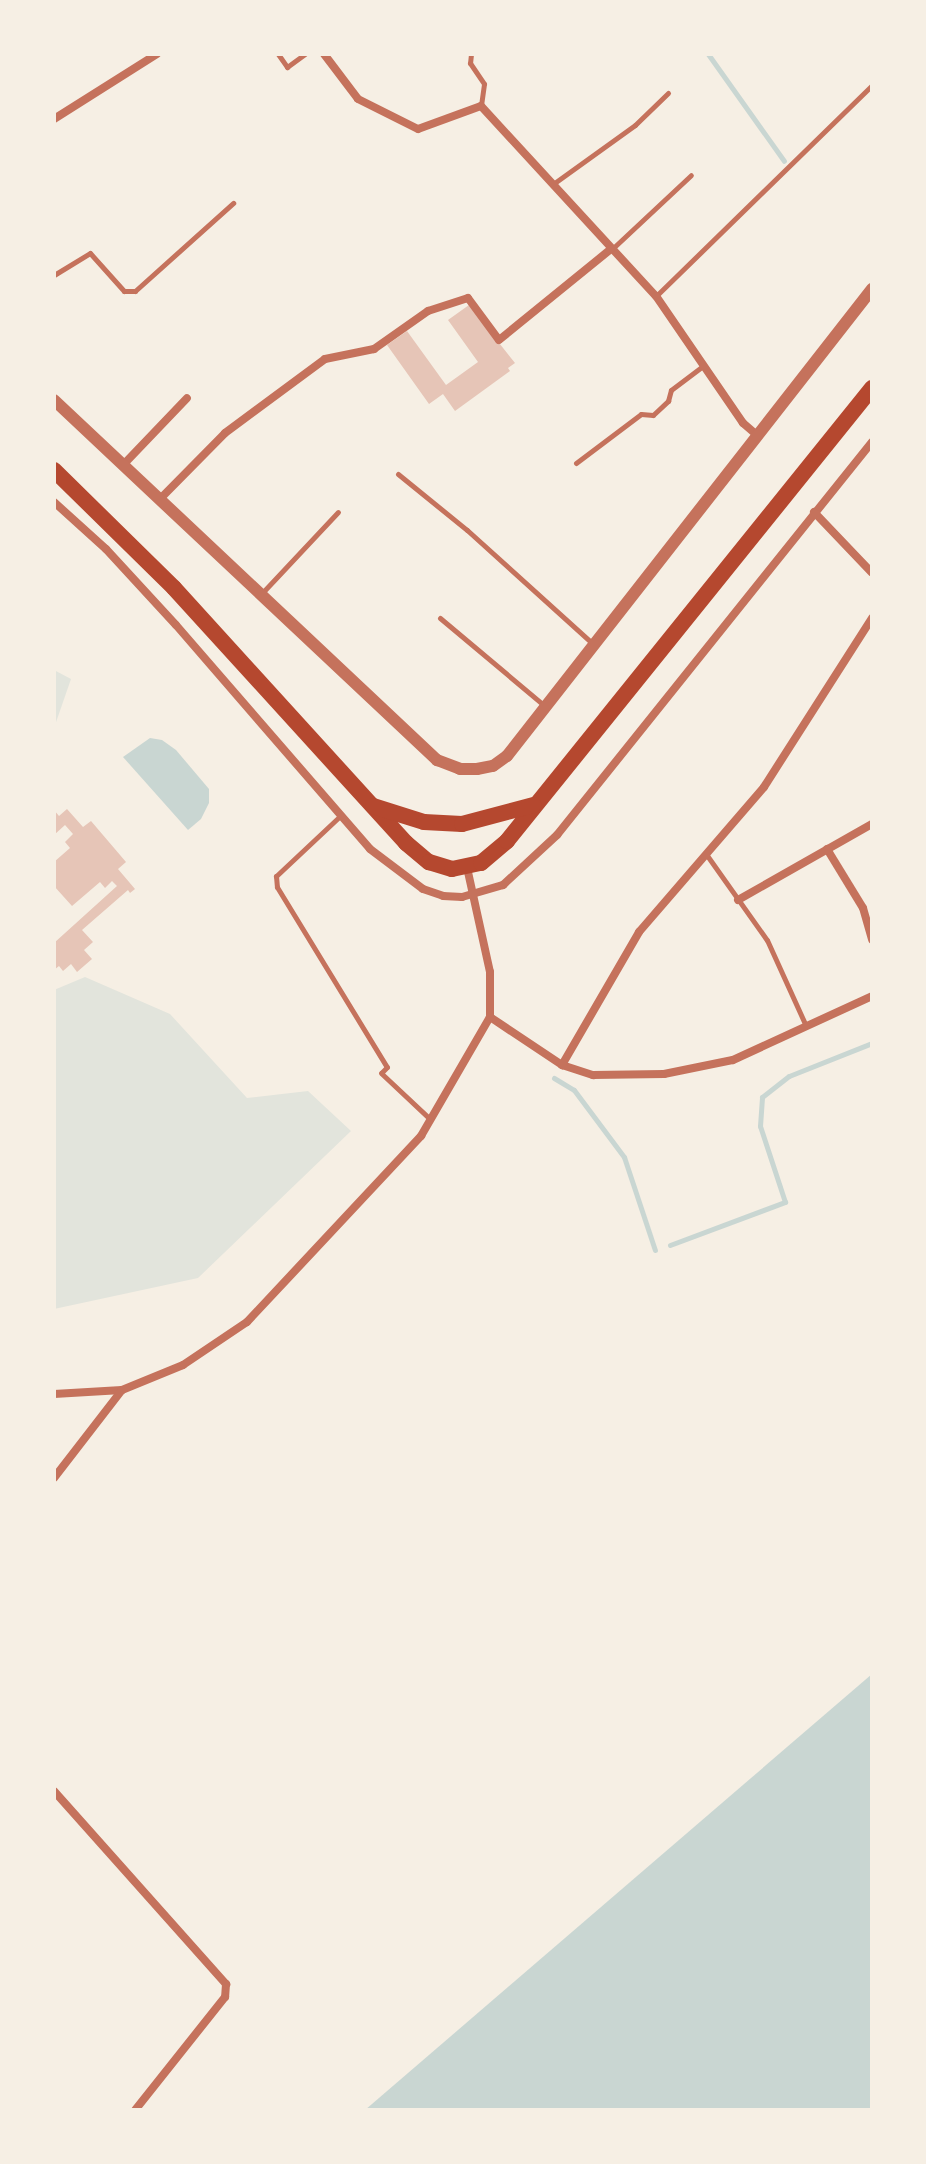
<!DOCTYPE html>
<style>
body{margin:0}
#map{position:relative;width:926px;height:2164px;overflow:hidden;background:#f6efe4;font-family:"Alegreya Sans",sans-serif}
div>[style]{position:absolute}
.green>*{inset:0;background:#e2e4dc}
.water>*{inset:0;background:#c9d6d2}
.stream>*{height:5px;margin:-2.5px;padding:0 2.5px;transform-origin:2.5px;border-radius:2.5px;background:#c9d6d2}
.building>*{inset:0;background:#e6c5b7}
.service>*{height:5px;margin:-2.5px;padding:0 2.5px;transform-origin:2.5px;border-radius:2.5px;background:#c5725c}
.minor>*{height:8px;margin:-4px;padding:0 4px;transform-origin:4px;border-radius:4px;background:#c5725c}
.tertiary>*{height:12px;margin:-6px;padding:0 6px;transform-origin:6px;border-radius:6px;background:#c5725c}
.primary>*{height:16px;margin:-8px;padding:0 8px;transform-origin:8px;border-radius:8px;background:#b5482f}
span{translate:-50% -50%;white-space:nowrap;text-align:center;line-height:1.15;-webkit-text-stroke:8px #f6efe4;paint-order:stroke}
.frame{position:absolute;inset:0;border:56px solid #f6efe4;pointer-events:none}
</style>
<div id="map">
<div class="green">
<div style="clip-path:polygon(54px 670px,71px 679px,54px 728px)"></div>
<div style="clip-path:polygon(85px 977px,170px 1014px,247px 1098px,308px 1091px,351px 1131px,198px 1278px,54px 1309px,54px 990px)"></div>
</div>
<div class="water">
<div style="clip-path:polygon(150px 738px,162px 740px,176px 750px,209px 789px,209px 803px,201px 819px,188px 830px,123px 757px)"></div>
<div style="clip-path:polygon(872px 1674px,872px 2110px,365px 2110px)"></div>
</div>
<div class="stream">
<div style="left:708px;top:54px;width:131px;rotate:54.6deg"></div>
<div style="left:554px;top:1078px;width:23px;rotate:31deg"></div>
<div style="left:574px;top:1090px;width:84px;rotate:53.3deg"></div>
<div style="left:624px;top:1157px;width:98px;rotate:71.6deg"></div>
<div style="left:670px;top:1245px;width:123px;rotate:-20.5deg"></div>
<div style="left:785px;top:1202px;width:80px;rotate:-108.2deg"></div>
<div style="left:760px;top:1126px;width:29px;rotate:-86deg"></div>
<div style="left:762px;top:1097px;width:34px;rotate:-38deg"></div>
<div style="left:789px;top:1076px;width:89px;rotate:-21.7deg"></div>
</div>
<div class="building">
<div style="clip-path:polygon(469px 305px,515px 363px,508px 368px,510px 371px,455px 411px,443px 394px,429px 404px,387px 345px,407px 331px,446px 385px,478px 362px,448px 320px)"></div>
<div style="clip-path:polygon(67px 809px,83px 827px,91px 821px,126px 862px,118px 869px,135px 889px,130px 893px,128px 890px,82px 930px,93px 942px,84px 950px,92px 959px,77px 972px,71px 964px,63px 971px,59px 966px,54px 970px,54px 943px,117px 886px,112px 881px,105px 888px,100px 882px,72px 906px,54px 886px,54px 862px,70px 848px,65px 842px,73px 834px,65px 825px,54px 835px,54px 810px,59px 816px)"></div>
</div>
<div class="service">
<div style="left:278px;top:54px;width:16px;rotate:55deg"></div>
<div style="left:287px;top:67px;width:22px;rotate:-36deg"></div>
<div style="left:471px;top:54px;width:9px;rotate:96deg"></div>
<div style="left:470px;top:63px;width:25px;rotate:56deg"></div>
<div style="left:484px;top:84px;width:22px;rotate:98deg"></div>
<div style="left:553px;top:184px;width:101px;rotate:-35.7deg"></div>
<div style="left:635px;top:125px;width:46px;rotate:-44.1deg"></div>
<div style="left:612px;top:249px;width:108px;rotate:-43.1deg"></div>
<div style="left:54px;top:275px;width:42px;rotate:-31.4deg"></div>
<div style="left:90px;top:253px;width:51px;rotate:48.2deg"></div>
<div style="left:124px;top:291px;width:11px"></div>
<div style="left:135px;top:291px;width:132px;rotate:-41.9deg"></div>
<div style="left:656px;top:296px;width:302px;rotate:-44.3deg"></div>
<div style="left:576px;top:463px;width:81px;rotate:-37deg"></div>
<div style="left:641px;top:414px;width:12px;rotate:5deg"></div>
<div style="left:653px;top:415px;width:21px;rotate:-43deg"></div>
<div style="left:668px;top:401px;width:11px;rotate:-75deg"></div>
<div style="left:671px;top:390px;width:39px;rotate:-37deg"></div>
<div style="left:398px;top:474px;width:89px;rotate:39.1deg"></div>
<div style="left:467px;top:530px;width:169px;rotate:42.1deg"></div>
<div style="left:262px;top:593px;width:111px;rotate:-46.8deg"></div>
<div style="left:440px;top:618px;width:137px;rotate:40deg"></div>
<div style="left:340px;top:816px;width:88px;rotate:136.8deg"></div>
<div style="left:276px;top:876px;width:11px;rotate:85deg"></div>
<div style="left:277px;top:887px;width:211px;rotate:58.6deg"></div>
<div style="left:387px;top:1067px;width:8px;rotate:135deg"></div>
<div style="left:381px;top:1073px;width:67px;rotate:43.2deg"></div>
<div style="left:706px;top:854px;width:105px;rotate:54.7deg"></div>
<div style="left:767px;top:940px;width:94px;rotate:65.6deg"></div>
</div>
<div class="minor">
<div style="left:324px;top:54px;width:56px;rotate:52.9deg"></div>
<div style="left:358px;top:99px;width:67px;rotate:26.6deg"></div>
<div style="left:418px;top:129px;width:67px;rotate:-20.1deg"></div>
<div style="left:481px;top:106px;width:258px;rotate:47.4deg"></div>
<div style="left:656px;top:296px;width:154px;rotate:55.6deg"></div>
<div style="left:743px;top:423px;width:18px;rotate:41deg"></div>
<div style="left:54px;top:119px;width:122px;rotate:-32.3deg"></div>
<div style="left:124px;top:464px;width:91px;rotate:-46.3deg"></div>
<div style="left:161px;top:498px;width:91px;rotate:-45.4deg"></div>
<div style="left:225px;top:433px;width:124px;rotate:-36.5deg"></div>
<div style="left:325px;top:359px;width:50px;rotate:-11.5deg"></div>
<div style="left:374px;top:349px;width:66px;rotate:-35.1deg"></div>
<div style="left:428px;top:311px;width:42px;rotate:-18deg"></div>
<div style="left:468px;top:298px;width:52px;rotate:53.6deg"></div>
<div style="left:499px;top:340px;width:144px;rotate:-39.1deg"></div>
<div style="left:54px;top:502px;width:70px;rotate:42.1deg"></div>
<div style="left:106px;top:549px;width:103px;rotate:47.4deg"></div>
<div style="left:176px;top:625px;width:296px;rotate:49.1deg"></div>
<div style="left:370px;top:849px;width:66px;rotate:37deg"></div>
<div style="left:423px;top:889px;width:21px;rotate:19deg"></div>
<div style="left:443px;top:896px;width:19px;rotate:3deg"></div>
<div style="left:462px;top:897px;width:43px;rotate:-16.3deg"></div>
<div style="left:503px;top:885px;width:74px;rotate:-42.8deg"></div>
<div style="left:557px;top:835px;width:504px;rotate:-51.29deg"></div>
<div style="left:814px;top:512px;width:84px;rotate:46.4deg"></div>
<div style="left:827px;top:849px;width:69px;rotate:58.6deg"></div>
<div style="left:863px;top:908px;width:33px;rotate:74deg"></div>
<div style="left:738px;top:900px;width:154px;rotate:-29.6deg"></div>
<div style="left:490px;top:1017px;width:87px;rotate:33.7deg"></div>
<div style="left:562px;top:1065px;width:33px;rotate:18deg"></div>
<div style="left:593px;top:1075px;width:71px;rotate:-0.8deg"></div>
<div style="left:664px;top:1074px;width:70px;rotate:-11.5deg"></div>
<div style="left:733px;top:1060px;width:153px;rotate:-24.7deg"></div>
<div style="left:562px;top:1065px;width:154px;rotate:-59.9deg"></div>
<div style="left:639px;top:932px;width:191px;rotate:-49.2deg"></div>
<div style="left:764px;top:787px;width:201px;rotate:-57.4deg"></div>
<div style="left:54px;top:1394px;width:68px;rotate:-3.4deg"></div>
<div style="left:54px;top:1478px;width:111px;rotate:-52.3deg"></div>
<div style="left:122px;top:1390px;width:66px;rotate:-22.3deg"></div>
<div style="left:183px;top:1365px;width:77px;rotate:-33.9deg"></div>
<div style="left:247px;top:1322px;width:255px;rotate:-46.9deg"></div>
<div style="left:421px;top:1136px;width:138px;rotate:-59.9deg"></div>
<div style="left:490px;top:1017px;width:45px;rotate:-90deg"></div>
<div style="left:490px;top:972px;width:107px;rotate:-102.4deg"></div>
<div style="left:54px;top:1791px;width:259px;rotate:48.3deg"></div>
<div style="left:226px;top:1984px;width:13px;rotate:94deg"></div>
<div style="left:225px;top:1997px;width:144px;rotate:128.5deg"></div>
</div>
<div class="tertiary">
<div style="left:54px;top:400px;width:526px;rotate:43.23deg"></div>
<div style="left:437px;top:760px;width:25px;rotate:21deg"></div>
<div style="left:460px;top:769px;width:17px"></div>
<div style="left:477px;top:769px;width:16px;rotate:-11deg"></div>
<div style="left:493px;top:766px;width:17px;rotate:-36deg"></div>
<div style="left:507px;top:756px;width:593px;rotate:-51.99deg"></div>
</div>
<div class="primary">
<div style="left:54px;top:470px;width:168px;rotate:44.5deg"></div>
<div style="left:174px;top:588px;width:345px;rotate:47.7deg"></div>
<div style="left:406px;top:843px;width:30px;rotate:40deg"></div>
<div style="left:429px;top:862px;width:24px;rotate:17deg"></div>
<div style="left:452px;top:869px;width:30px;rotate:-12deg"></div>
<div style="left:481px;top:863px;width:34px;rotate:-40deg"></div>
<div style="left:507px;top:841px;width:582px;rotate:-51.14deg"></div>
<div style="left:373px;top:806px;width:53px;rotate:17.4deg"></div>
<div style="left:424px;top:822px;width:38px;rotate:3deg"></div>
<div style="left:462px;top:824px;width:74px;rotate:-14.8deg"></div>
</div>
<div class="frame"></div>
</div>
